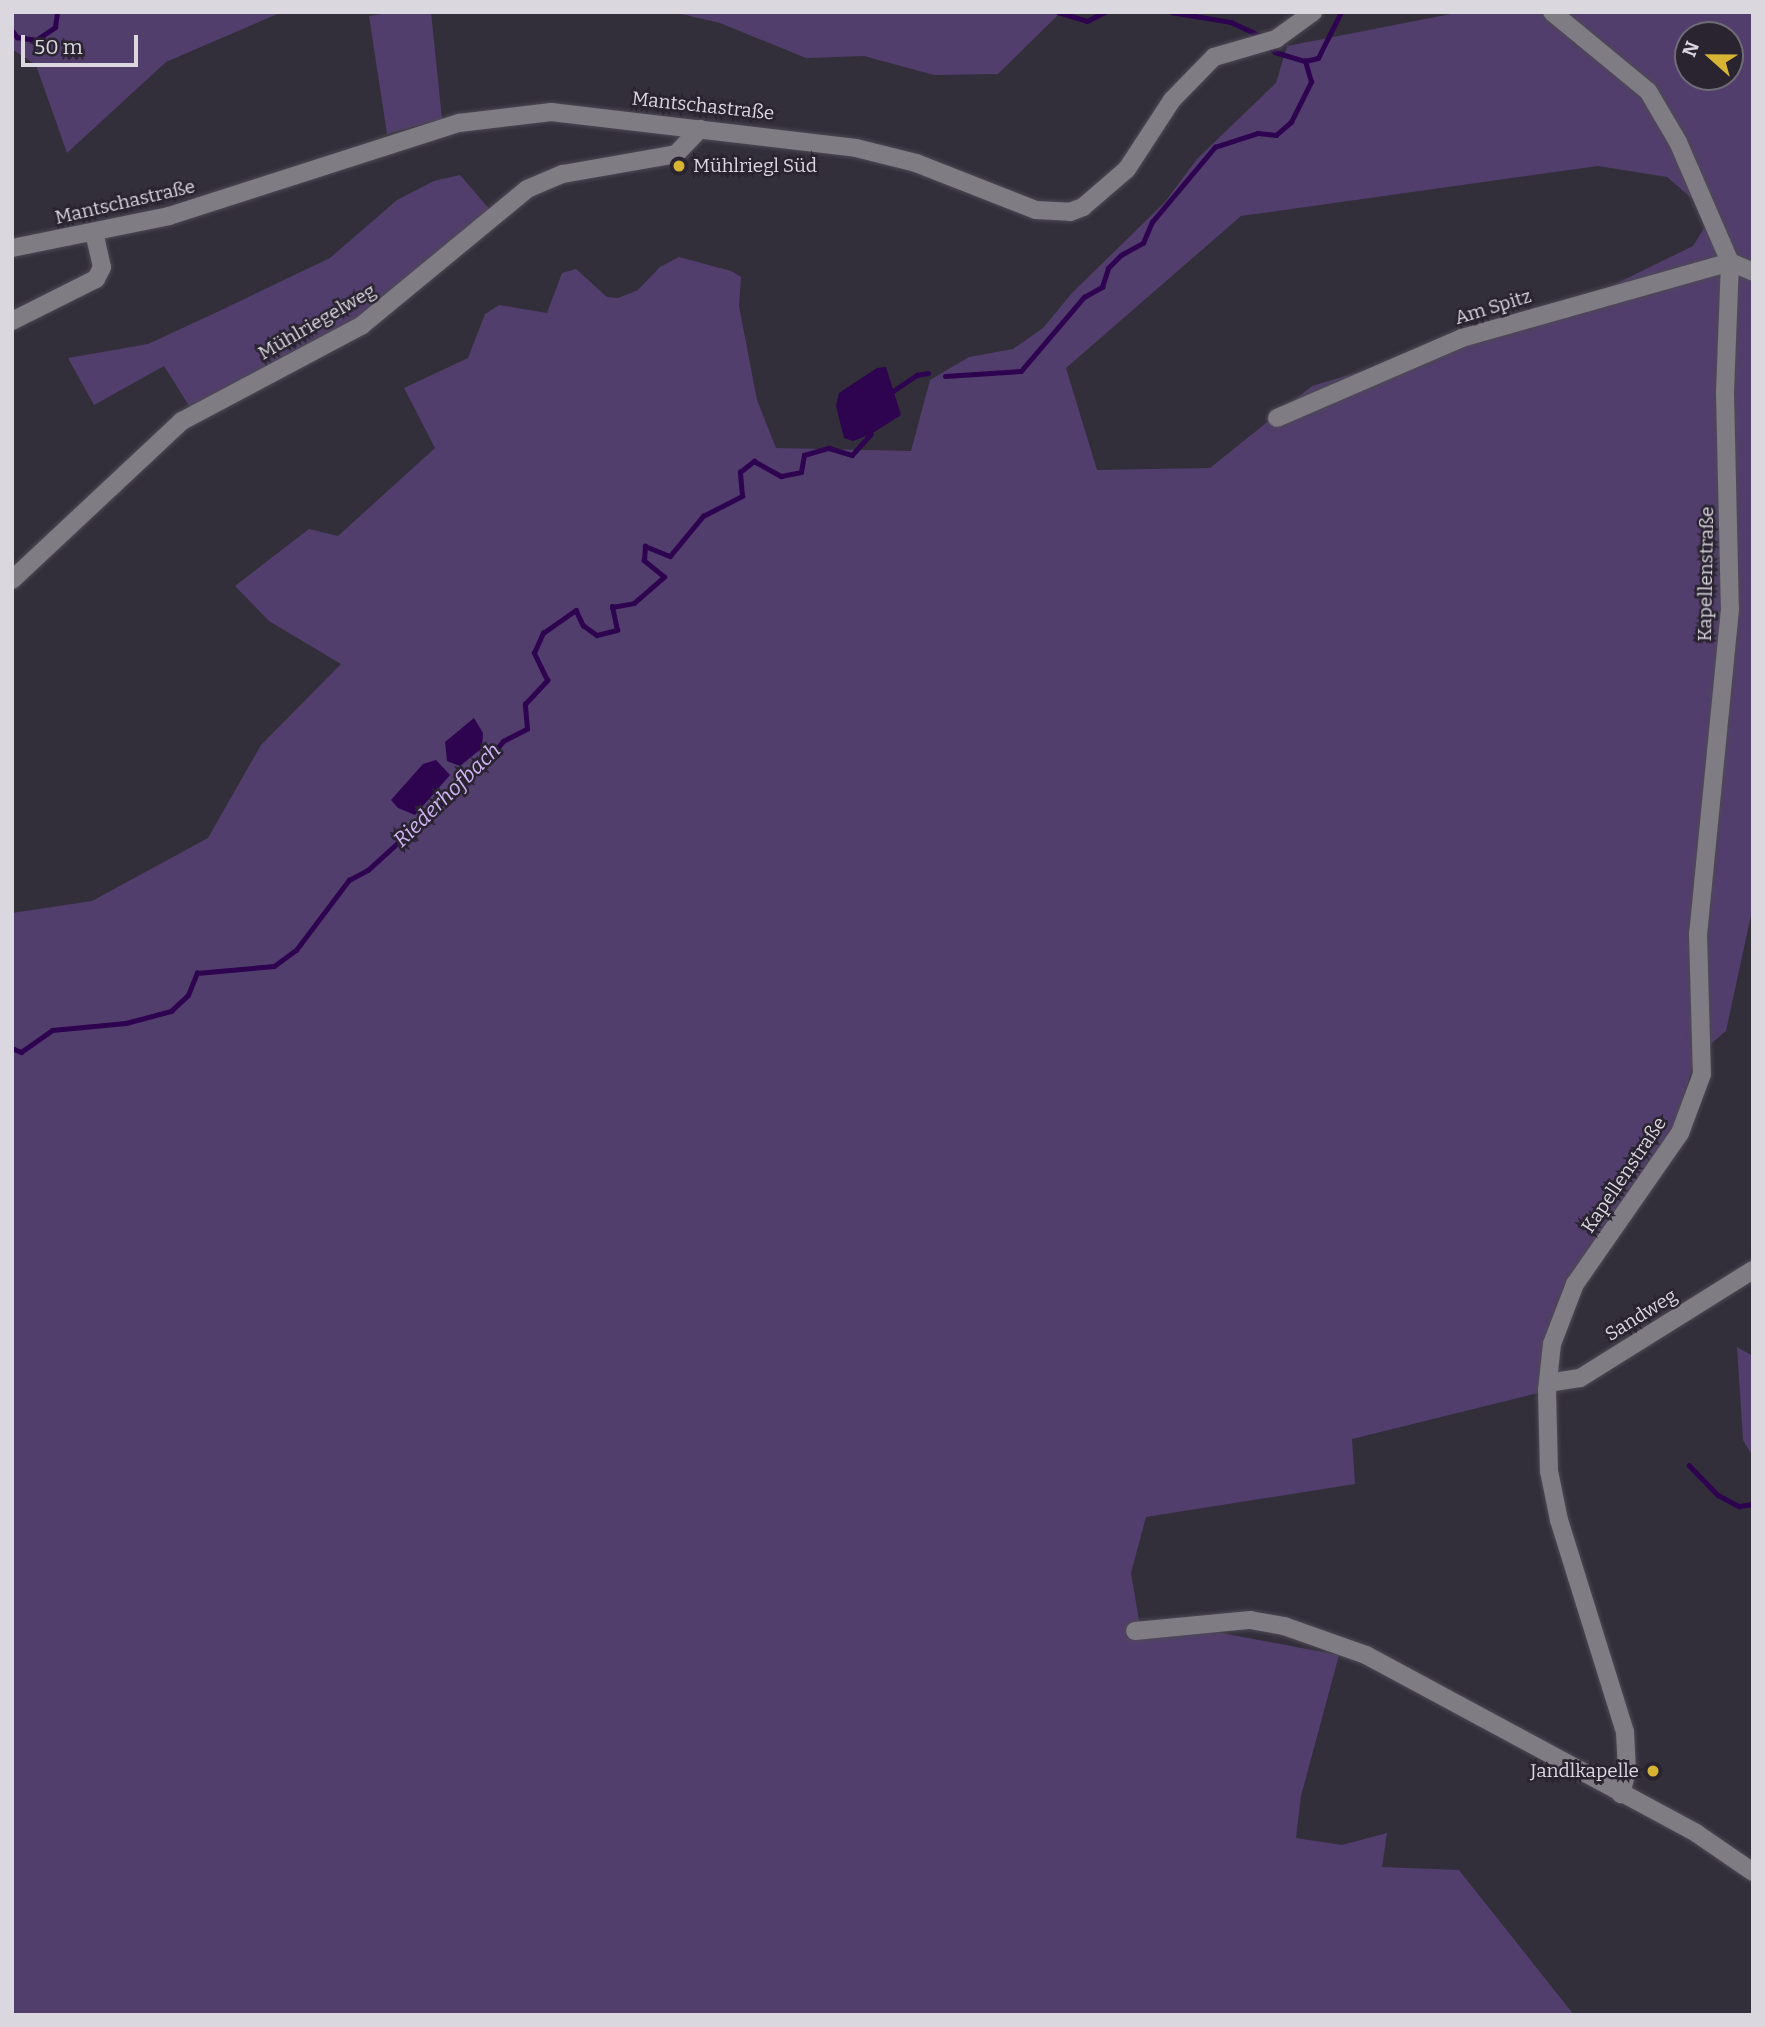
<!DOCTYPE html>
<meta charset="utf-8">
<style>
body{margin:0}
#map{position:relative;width:1765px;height:2027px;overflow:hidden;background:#322e3a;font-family:Bitter,serif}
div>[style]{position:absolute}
.green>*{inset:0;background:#523e6d}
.water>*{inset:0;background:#2e0350}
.stream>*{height:4.5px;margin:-2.25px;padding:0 2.25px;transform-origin:2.25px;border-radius:2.25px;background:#2e0350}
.roads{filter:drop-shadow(0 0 2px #4d4954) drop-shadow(0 0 2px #4d4954)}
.minor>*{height:18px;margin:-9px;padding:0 9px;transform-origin:9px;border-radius:9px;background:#7f7c83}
.dots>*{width:19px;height:19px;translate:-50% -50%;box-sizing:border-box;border:4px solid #292430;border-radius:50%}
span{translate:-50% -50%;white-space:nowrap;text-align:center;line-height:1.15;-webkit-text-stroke:5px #292430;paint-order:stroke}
.street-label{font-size:19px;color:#dad7df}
.poi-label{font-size:19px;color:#dad7df}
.left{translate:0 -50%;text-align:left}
.right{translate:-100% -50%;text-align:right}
.water-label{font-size:21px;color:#d0b6f6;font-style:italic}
.frame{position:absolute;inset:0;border:14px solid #dad7df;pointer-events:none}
.north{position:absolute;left:1674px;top:21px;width:70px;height:70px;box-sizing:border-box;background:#292430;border:2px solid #706c76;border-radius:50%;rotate:291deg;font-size:19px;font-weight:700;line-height:28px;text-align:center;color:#dad7df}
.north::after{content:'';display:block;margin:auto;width:24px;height:32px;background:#d7b434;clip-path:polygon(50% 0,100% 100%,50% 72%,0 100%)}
.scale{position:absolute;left:21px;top:35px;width:117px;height:32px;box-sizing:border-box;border:4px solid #dad7df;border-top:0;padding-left:9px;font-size:21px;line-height:24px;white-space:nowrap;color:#dad7df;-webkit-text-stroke:5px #292430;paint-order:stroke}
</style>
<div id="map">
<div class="green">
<div style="clip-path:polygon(12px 12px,282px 12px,166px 62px,67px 153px,36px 65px,12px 49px)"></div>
<div style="clip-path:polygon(393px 12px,431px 12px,442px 119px,387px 134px,369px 16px)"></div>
<div style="clip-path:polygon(673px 12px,1061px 12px,998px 74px,934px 75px,864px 56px,806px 58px,720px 23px)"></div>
<div style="clip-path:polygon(evenodd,1461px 12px,1753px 12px,1753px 906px,1726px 1031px,1695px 1057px,1676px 1126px,1565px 1283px,1544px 1353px,1538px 1393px,1352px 1439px,1355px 1484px,1146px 1517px,1131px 1573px,1141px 1632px,1211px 1631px,1339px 1655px,1301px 1796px,1296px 1838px,1342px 1845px,1387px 1833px,1382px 1867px,1459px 1870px,1574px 2015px,12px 2015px,12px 913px,92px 901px,208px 838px,261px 745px,341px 664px,269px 621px,235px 586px,309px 529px,338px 536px,435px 448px,404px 388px,468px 358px,485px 314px,499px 305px,547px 313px,562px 273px,576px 269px,607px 297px,618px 298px,638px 290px,660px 267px,679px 257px,731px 271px,741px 277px,739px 306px,757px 400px,776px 448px,911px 451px,930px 380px,969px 357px,1013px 349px,1043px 328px,1072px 293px,1165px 202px,1197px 159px,1276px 83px,1287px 46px,1461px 12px,1688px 35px,1730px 35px,1730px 77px,1688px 77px,1688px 35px,1461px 12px,1598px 166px,1667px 177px,1696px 202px,1706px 225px,1693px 246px,1556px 313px,1312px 386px,1210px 468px,1097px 470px,1066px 368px,1241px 216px,1598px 166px)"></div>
<div style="clip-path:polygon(460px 175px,491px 211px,384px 304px,191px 409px,164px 366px,94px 405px,68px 358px,148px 344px,215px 313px,330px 258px,397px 200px,434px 181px)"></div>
<div style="clip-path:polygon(1737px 1347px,1753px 1356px,1753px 1457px,1743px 1440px)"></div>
</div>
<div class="water">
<div style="clip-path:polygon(886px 367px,901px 415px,871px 434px,853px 441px,844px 438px,836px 406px,839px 393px,877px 368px)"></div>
<div style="clip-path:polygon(474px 718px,483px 733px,482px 748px,460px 766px,447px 761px,445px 742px)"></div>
<div style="clip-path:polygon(436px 760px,450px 775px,415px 815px,398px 808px,391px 800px,423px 764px)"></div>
</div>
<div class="stream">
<div style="left:1058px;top:12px;width:30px;rotate:17deg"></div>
<div style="left:1087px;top:21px;width:20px;rotate:-27deg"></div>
<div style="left:1171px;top:12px;width:61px;rotate:9.5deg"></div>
<div style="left:1231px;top:22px;width:35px;rotate:25deg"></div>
<div style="left:12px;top:30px;width:9px;rotate:54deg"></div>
<div style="left:17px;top:37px;width:19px;rotate:9deg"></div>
<div style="left:36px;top:40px;width:23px;rotate:-34deg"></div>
<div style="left:55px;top:27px;width:15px;rotate:-82deg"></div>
<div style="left:1270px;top:47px;width:7px;rotate:45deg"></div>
<div style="left:1275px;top:52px;width:31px;rotate:17deg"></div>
<div style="left:1305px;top:61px;width:13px;rotate:-13deg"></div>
<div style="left:1318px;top:58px;width:51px;rotate:-63.4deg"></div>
<div style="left:945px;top:376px;width:76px;rotate:-3.8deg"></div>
<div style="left:1021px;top:371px;width:97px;rotate:-49.6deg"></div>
<div style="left:1084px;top:297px;width:21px;rotate:-29deg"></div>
<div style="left:1102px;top:287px;width:20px;rotate:-72deg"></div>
<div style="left:1108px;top:268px;width:18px;rotate:-45deg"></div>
<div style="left:1121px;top:255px;width:25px;rotate:-29deg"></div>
<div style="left:1143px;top:243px;width:23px;rotate:-67deg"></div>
<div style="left:1152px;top:222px;width:98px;rotate:-50deg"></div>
<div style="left:1215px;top:147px;width:45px;rotate:-18deg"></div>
<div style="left:1258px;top:133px;width:18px;rotate:6deg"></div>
<div style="left:1276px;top:135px;width:20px;rotate:-41deg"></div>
<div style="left:1291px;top:122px;width:45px;rotate:-63.4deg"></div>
<div style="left:1311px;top:82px;width:22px;rotate:-106deg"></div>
<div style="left:893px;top:391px;width:29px;rotate:-34deg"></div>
<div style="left:917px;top:375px;width:11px;rotate:-10deg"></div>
<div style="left:12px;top:1048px;width:10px;rotate:24deg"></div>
<div style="left:21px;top:1052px;width:38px;rotate:-35deg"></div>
<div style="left:52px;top:1030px;width:74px;rotate:-5.4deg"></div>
<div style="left:126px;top:1023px;width:47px;rotate:-14.9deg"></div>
<div style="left:171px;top:1011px;width:23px;rotate:-43deg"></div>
<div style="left:188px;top:995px;width:24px;rotate:-68deg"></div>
<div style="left:197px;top:973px;width:77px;rotate:-5.2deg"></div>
<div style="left:274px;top:966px;width:27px;rotate:-36deg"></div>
<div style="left:296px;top:950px;width:88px;rotate:-52.9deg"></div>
<div style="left:349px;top:880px;width:21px;rotate:-28deg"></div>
<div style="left:368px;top:870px;width:156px;rotate:-42.4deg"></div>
<div style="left:483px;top:765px;width:31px;rotate:-50deg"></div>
<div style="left:503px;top:741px;width:27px;rotate:-27deg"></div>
<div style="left:527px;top:729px;width:25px;rotate:-95deg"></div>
<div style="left:525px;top:704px;width:33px;rotate:-47deg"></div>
<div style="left:547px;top:680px;width:30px;rotate:-116deg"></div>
<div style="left:534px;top:653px;width:22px;rotate:-66deg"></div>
<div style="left:543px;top:633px;width:40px;rotate:-34.9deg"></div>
<div style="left:576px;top:610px;width:17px;rotate:65deg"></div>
<div style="left:583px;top:625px;width:17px;rotate:36deg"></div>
<div style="left:597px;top:635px;width:21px;rotate:-14deg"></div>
<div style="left:617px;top:630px;width:24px;rotate:-102deg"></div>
<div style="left:612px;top:607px;width:22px;rotate:-10deg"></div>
<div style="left:634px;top:603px;width:40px;rotate:-41deg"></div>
<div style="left:664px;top:577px;width:26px;rotate:-141deg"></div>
<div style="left:644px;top:561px;width:15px;rotate:-86deg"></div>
<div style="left:645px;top:546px;width:27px;rotate:22deg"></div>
<div style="left:670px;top:556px;width:52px;rotate:-50.5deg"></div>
<div style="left:703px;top:516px;width:44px;rotate:-27.1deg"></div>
<div style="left:742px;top:496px;width:24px;rotate:-95deg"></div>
<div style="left:740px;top:472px;width:18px;rotate:-38deg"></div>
<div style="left:754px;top:461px;width:31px;rotate:29deg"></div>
<div style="left:781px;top:476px;width:20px;rotate:-11deg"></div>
<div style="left:801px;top:472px;width:17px;rotate:-80deg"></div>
<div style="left:804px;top:455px;width:26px;rotate:-16deg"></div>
<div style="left:829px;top:448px;width:24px;rotate:17deg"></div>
<div style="left:852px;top:455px;width:28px;rotate:-48deg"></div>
<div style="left:1689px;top:1465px;width:42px;rotate:46deg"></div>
<div style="left:1718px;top:1495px;width:24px;rotate:28deg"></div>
<div style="left:1739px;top:1506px;width:14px;rotate:-8deg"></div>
</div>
<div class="roads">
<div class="minor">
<div style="left:1552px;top:12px;width:124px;rotate:39.5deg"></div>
<div style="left:1648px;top:91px;width:59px;rotate:59.5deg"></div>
<div style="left:1678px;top:142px;width:131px;rotate:66.6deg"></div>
<div style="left:1730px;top:262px;width:131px;rotate:92.2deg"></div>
<div style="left:1725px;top:393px;width:216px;rotate:88.7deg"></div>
<div style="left:1730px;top:609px;width:327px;rotate:95.6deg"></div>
<div style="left:1698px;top:934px;width:140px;rotate:88.4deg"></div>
<div style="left:1702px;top:1074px;width:63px;rotate:110.4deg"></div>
<div style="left:1680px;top:1133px;width:184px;rotate:124.8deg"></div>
<div style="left:1575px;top:1284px;width:64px;rotate:111deg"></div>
<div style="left:1552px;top:1344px;width:46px;rotate:96.2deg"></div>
<div style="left:1547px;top:1390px;width:81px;rotate:88.6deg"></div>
<div style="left:1549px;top:1471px;width:50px;rotate:78.5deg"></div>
<div style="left:1559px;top:1520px;width:222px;rotate:72.7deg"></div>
<div style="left:1625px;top:1732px;width:39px;rotate:87deg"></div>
<div style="left:1627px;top:1771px;width:24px;rotate:105deg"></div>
<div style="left:12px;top:248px;width:160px;rotate:-11.5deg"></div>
<div style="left:169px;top:216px;width:305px;rotate:-17.8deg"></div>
<div style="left:459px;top:123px;width:93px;rotate:-6.8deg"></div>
<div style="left:551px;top:112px;width:307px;rotate:6.7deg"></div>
<div style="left:856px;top:148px;width:62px;rotate:14deg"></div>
<div style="left:916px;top:163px;width:129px;rotate:21.4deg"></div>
<div style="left:1036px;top:210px;width:34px;rotate:3deg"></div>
<div style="left:1070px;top:212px;width:14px;rotate:-21deg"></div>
<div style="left:1083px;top:207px;width:58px;rotate:-40.8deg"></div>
<div style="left:1127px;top:169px;width:82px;rotate:-56.9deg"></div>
<div style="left:1172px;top:100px;width:60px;rotate:-45.7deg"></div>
<div style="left:1214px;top:57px;width:65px;rotate:-16.2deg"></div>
<div style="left:1276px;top:39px;width:46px;rotate:-36.1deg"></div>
<div style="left:1730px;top:262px;width:25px;rotate:23deg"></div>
<div style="left:12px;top:321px;width:94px;rotate:-26.6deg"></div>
<div style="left:96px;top:279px;width:13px;rotate:-63deg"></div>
<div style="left:102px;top:267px;width:35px;rotate:-103deg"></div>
<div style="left:1277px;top:418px;width:202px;rotate:-23.4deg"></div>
<div style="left:1462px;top:338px;width:279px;rotate:-15.8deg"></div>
<div style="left:12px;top:580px;width:233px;rotate:-43.1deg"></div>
<div style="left:182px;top:421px;width:203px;rotate:-28deg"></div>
<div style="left:361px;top:326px;width:215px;rotate:-39.5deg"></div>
<div style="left:527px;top:189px;width:39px;rotate:-23deg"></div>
<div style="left:563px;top:174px;width:115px;rotate:-10deg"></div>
<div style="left:676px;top:154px;width:35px;rotate:-46deg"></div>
<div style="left:1548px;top:1383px;width:32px;rotate:-9deg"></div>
<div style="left:1580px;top:1378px;width:204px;rotate:-32deg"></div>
<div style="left:1135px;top:1631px;width:116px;rotate:-5.5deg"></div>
<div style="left:1250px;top:1620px;width:35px;rotate:10deg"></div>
<div style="left:1284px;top:1626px;width:87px;rotate:19.5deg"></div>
<div style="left:1366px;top:1655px;width:375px;rotate:28.3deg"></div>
<div style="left:1696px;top:1833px;width:69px;rotate:34.4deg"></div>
</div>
</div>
<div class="dots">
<div style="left:679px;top:166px;background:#d7b434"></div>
<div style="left:1653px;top:1771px;background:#d7b434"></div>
</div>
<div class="street-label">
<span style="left:703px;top:106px;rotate:6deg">Mantschastraße</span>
<span style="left:125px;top:202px;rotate:-13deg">Mantschastraße</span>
<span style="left:1493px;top:307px;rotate:-17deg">Am Spitz</span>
<span style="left:317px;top:322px;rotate:-30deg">Mühlriegelweg</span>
<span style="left:1706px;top:574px;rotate:-89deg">Kapellenstraße</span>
<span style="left:1624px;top:1175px;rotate:-56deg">Kapellenstraße</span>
<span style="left:1641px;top:1315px;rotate:-32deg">Sandweg</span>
</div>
<div class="poi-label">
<span class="left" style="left:693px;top:166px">Mühlriegl Süd</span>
<span class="right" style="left:1639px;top:1771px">Jandlkapelle</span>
</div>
<div class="water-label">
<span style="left:447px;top:795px;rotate:-44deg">Riederhofbach</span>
</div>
<div class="frame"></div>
<div class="north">N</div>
<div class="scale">50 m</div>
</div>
